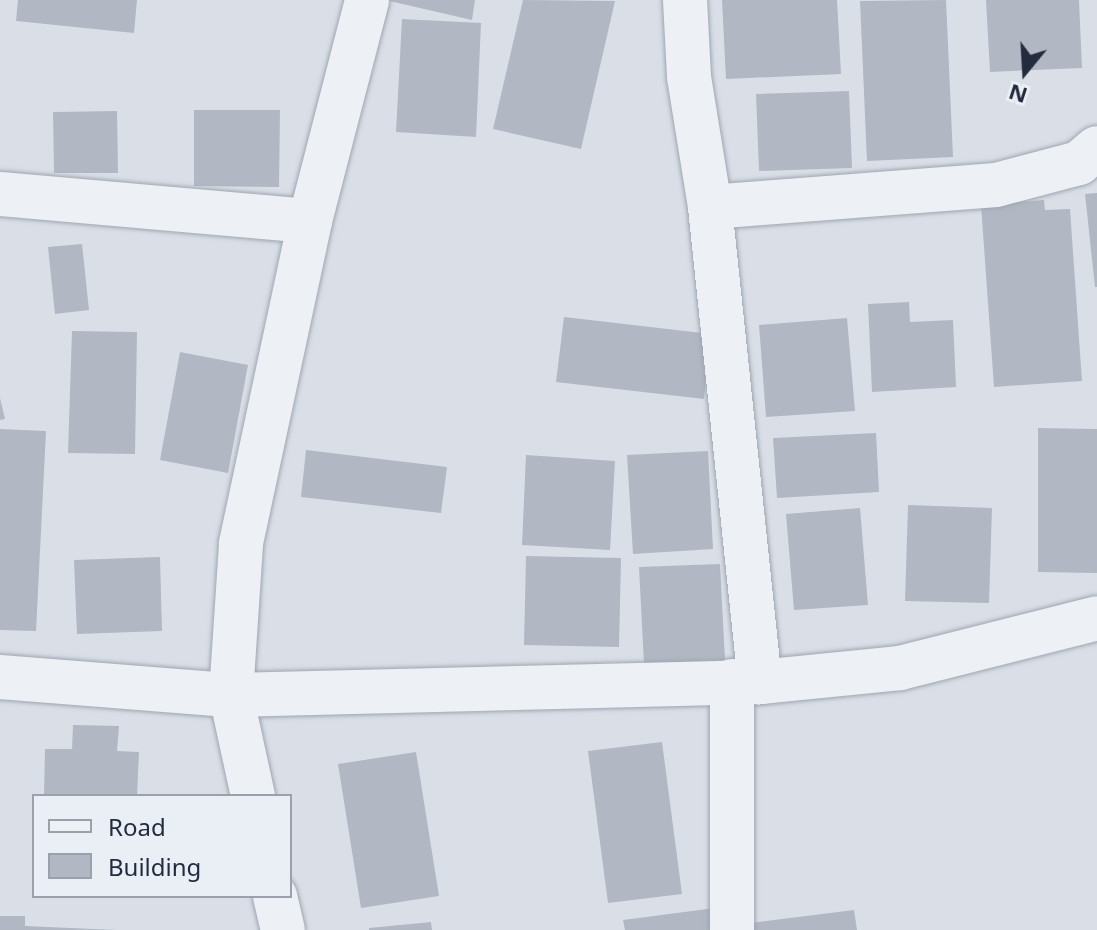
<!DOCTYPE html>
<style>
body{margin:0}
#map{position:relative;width:1097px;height:930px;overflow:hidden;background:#dadfe7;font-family:"Noto Sans",sans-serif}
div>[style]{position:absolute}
.building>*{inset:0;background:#b1b8c4}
.roads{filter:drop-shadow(0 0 2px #9fa6b1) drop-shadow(0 0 2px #9fa6b1)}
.street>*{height:44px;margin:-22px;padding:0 22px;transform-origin:22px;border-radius:22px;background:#edf0f5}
span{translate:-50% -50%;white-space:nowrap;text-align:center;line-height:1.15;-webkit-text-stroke:6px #eaeef5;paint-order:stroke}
.legend{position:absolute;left:32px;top:794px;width:260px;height:104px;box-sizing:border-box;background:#eaeef5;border:2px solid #9aa0ac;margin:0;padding:10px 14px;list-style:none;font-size:24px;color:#232c3e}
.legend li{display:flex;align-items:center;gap:16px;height:40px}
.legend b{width:40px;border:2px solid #9aa0ac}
.north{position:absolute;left:985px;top:32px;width:80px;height:80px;-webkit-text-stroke:6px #eaeef5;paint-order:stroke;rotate:198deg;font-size:22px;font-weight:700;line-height:32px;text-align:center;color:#232c3e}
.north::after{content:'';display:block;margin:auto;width:28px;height:36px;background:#232c3e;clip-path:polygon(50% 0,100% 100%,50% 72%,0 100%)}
</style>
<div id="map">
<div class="building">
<div style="clip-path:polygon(18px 0,137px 0,134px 33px,16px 21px)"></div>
<div style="clip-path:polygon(385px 0,475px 0,472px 20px)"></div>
<div style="clip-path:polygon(523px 0,615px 1px,581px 149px,493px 129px)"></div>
<div style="clip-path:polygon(722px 0,837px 0,841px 74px,726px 79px)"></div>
<div style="clip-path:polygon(946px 0,953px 157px,867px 161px,860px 1px)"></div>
<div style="clip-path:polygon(986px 0,1079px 0,1082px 68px,990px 72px)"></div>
<div style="clip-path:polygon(402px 19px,481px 23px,476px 137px,396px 132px)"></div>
<div style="clip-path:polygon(849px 91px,852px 168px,759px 171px,756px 94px)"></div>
<div style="clip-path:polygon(194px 110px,280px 110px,279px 187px,194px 186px)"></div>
<div style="clip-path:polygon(117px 111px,118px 173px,54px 173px,53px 112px)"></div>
<div style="clip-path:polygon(1097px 193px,1097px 287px,1095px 287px,1085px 194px)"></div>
<div style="clip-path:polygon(1044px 200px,1045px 210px,1070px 209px,1082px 381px,994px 387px,981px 205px)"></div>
<div style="clip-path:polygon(82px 244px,89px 310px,55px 314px,48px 247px)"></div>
<div style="clip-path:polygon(909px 302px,910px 322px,953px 320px,956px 387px,872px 392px,868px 304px)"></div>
<div style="clip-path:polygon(564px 317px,711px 334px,704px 399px,556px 382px)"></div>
<div style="clip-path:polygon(847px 318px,855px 411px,766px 417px,759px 325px)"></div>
<div style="clip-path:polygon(72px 331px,137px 332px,135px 454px,68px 453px)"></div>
<div style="clip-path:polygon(180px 352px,248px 365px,228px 473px,160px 460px)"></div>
<div style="clip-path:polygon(0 398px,5px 419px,0 420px)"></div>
<div style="clip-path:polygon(1038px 428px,1097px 429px,1097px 573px,1038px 572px)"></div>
<div style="clip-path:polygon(0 429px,46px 431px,36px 631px,0 630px)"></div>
<div style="clip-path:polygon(876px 433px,879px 492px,777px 498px,773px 438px)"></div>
<div style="clip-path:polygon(306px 450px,447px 467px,441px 513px,301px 497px)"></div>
<div style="clip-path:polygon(708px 451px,713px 549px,633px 554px,627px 455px)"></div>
<div style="clip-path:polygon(526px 455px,615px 461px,610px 550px,522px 545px)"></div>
<div style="clip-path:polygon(908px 505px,992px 508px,989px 603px,905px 601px)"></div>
<div style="clip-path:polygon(860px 508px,868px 605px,794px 610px,786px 514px)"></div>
<div style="clip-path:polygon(526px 556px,621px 558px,619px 647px,524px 645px)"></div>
<div style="clip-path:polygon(160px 557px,162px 631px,77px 634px,74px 560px)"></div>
<div style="clip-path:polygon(720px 564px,725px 660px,644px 664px,639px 567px)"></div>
<div style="clip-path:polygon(73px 725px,119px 726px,117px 751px,139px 752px,137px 796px,44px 796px,45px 749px,72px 749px)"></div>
<div style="clip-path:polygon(662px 742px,682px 894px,608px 903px,588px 751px)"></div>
<div style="clip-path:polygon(416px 752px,439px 896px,361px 908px,338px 764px)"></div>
<div style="clip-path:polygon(715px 908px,718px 930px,625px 930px,623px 920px)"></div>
<div style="clip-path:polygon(854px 910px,857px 930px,752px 930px,751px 923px)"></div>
<div style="clip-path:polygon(0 916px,25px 916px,25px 926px,117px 930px,0 930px)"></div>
<div style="clip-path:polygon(431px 922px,432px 930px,369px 930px,369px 928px)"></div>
</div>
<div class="roads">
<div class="street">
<div style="left:685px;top:0;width:77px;rotate:87deg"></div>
<div style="left:689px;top:77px;width:132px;rotate:80.8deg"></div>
<div style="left:710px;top:207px;width:478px;rotate:84deg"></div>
<div style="left:0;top:194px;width:311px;rotate:5deg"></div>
<div style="left:710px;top:207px;width:287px;rotate:-4.4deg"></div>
<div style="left:996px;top:185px;width:86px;rotate:-14.8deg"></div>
<div style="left:1079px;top:163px;width:23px;rotate:-40deg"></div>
<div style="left:0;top:677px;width:232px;rotate:4.5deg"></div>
<div style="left:231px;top:695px;width:529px;rotate:-1.41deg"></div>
<div style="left:760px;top:682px;width:141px;rotate:-5.7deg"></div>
<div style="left:900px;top:668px;width:203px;rotate:-14.2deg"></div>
<div style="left:732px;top:681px;width:249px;rotate:90deg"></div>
<div style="left:253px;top:796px;width:103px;rotate:-102.3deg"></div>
<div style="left:231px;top:695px;width:152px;rotate:-86.2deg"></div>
<div style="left:241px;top:543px;width:329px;rotate:-77.9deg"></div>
<div style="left:310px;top:221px;width:228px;rotate:-75.5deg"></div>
<div style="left:275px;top:896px;width:35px;rotate:77deg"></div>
</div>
</div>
<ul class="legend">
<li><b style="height:10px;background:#edf0f5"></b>Road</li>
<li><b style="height:22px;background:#b1b8c4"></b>Building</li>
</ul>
<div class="north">N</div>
</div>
